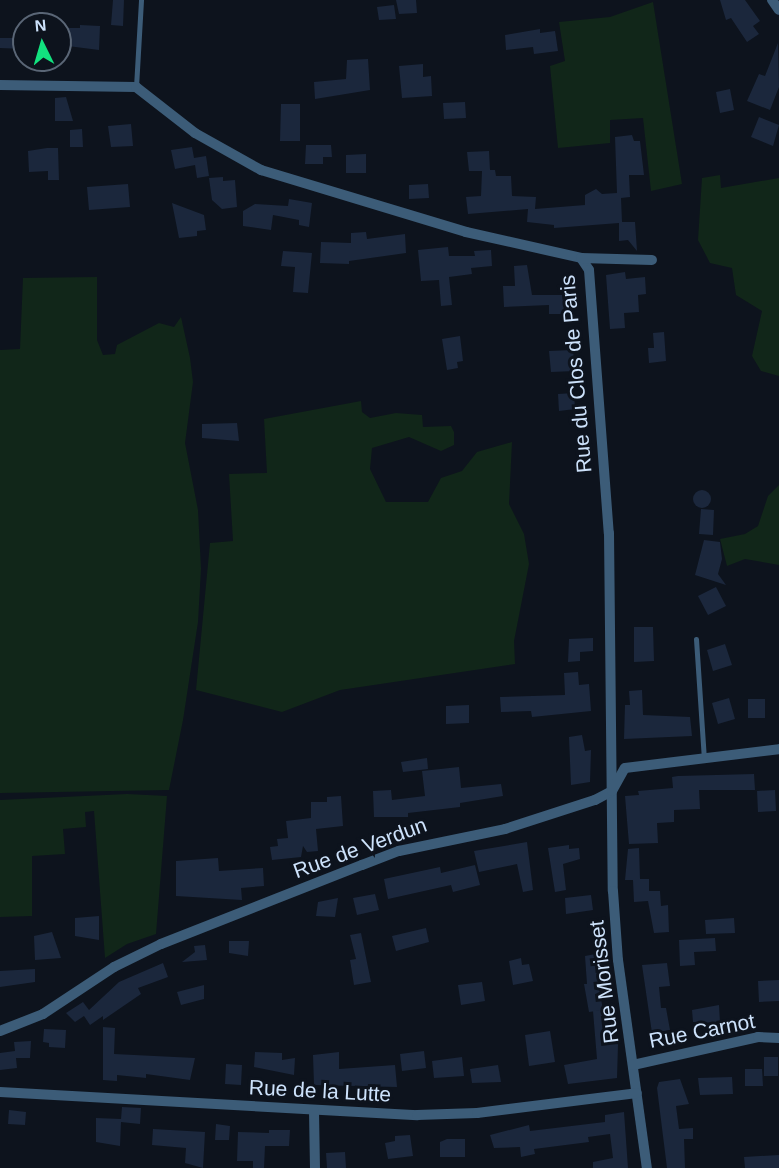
<!DOCTYPE html>
<style>
body{margin:0}
#map{position:relative;width:779px;height:1168px;overflow:hidden;background:#0d131d;font-family:Arial,sans-serif}
div>[style]{position:absolute}
.green>*{inset:0;background:#112619}
.building>*{inset:0;background:#1b273c}
.round{border-radius:50%}
.lane>*{height:5px;margin:-2.5px;padding:0 2.5px;transform-origin:2.5px;border-radius:2.5px;background:#3c5c78}
.street>*{height:10px;margin:-5px;padding:0 5px;transform-origin:5px;border-radius:5px;background:#3c5c78}
span{translate:-50% -50%;white-space:nowrap;text-align:center;line-height:1.15;-webkit-text-stroke:6px #0d131d;paint-order:stroke}
.street-label{font-size:21px;color:#cde2fb}
.north{position:absolute;left:12px;top:12px;width:60px;height:60px;box-sizing:border-box;background:#0d131d;border:2px solid #5a6676;border-radius:50%;rotate:355deg;font-size:16px;font-weight:700;line-height:24px;text-align:center;color:#cde2fb}
.north::after{content:'';display:block;margin:auto;width:21px;height:27px;background:#12e27f;clip-path:polygon(50% 0,100% 100%,50% 72%,0 100%)}
</style>
<div id="map">
<div class="green">
<div style="clip-path:polygon(653px 2px,682px 184px,651px 191px,643px 118px,610px 120px,610px 143px,558px 148px,550px 66px,565px 61px,559px 22px,610px 17px)"></div>
<div style="clip-path:polygon(720px 175px,721px 188px,779px 178px,779px 376px,761px 371px,752px 356px,762px 311px,736px 295px,732px 268px,710px 263px,698px 240px,702px 178px)"></div>
<div style="clip-path:polygon(97px 277px,97px 340px,103px 355px,115px 354px,117px 345px,159px 323px,174px 327px,181px 317px,190px 358px,193px 382px,185px 443px,198px 510px,201px 569px,198px 622px,183px 720px,169px 790px,0 793px,0 350px,20px 349px,23px 278px)"></div>
<div style="clip-path:polygon(361px 401px,362px 412px,370px 418px,396px 413px,422px 415px,423px 427px,451px 426px,454px 432px,454px 445px,441px 451px,409px 437px,372px 448px,370px 469px,386px 502px,428px 502px,441px 478px,462px 471px,477px 452px,512px 442px,509px 504px,524px 534px,529px 564px,514px 641px,515px 664px,340px 690px,282px 712px,196px 690px,210px 543px,233px 541px,229px 474px,267px 473px,264px 419px)"></div>
<div style="clip-path:polygon(779px 485px,779px 565px,745px 559px,727px 566px,720px 539px,745px 534px,758px 526px,768px 496px)"></div>
<div style="clip-path:polygon(127px 794px,167px 796px,156px 934px,127px 944px,105px 958px,94px 811px,85px 812px,86px 827px,63px 829px,65px 854px,32px 856px,32px 916px,0 917px,0 800px)"></div>
</div>
<div class="building">
<div style="clip-path:polygon(113px 0,124px 0,123px 26px,111px 25px)"></div>
<div style="clip-path:polygon(396px 0,416px 0,417px 13px,399px 14px)"></div>
<div style="clip-path:polygon(720px 0,745px 0,760px 21px,753px 26px,759px 34px,747px 42px,731px 18px,726px 20px)"></div>
<div style="clip-path:polygon(394px 5px,396px 19px,379px 20px,377px 7px)"></div>
<div style="clip-path:polygon(80px 25px,100px 26px,99px 50px,60px 45px,61px 28px,80px 28px)"></div>
<div style="clip-path:polygon(540px 29px,540px 33px,555px 31px,558px 51px,534px 54px,533px 47px,506px 50px,505px 35px)"></div>
<div style="clip-path:polygon(0 38px,24px 38px,24px 49px,0 48px)"></div>
<div style="clip-path:polygon(778px 43px,779px 87px,770px 110px,747px 101px,759px 74px,765px 76px)"></div>
<div style="clip-path:polygon(368px 59px,370px 90px,315px 99px,314px 82px,346px 79px,347px 60px)"></div>
<div style="clip-path:polygon(423px 64px,423px 77px,431px 76px,432px 96px,402px 98px,399px 66px)"></div>
<div style="clip-path:polygon(730px 89px,734px 110px,720px 113px,716px 92px)"></div>
<div style="clip-path:polygon(66px 97px,73px 121px,55px 121px,55px 98px)"></div>
<div style="clip-path:polygon(465px 102px,466px 118px,444px 119px,443px 103px)"></div>
<div style="clip-path:polygon(281px 104px,300px 104px,300px 141px,280px 141px)"></div>
<div style="clip-path:polygon(759px 117px,779px 125px,773px 146px,751px 137px)"></div>
<div style="clip-path:polygon(131px 124px,133px 146px,111px 147px,108px 126px)"></div>
<div style="clip-path:polygon(82px 129px,83px 147px,70px 147px,70px 130px)"></div>
<div style="clip-path:polygon(632px 135px,634px 141px,640px 141px,644px 175px,629px 175px,630px 197px,621px 198px,622px 222px,635px 222px,637px 251px,628px 240px,619px 241px,619px 223px,554px 228px,554px 225px,527px 222px,528px 209px,468px 214px,466px 197px,481px 196px,482px 171px,469px 171px,467px 152px,489px 151px,490px 170px,495px 170px,496px 176px,511px 176px,512px 196px,536px 197px,535px 209px,585px 205px,585px 195px,596px 189px,602px 194px,617px 193px,615px 137px)"></div>
<div style="clip-path:polygon(306px 145px,331px 145px,332px 157px,323px 157px,323px 164px,305px 164px)"></div>
<div style="clip-path:polygon(192px 147px,194px 158px,206px 156px,209px 176px,197px 178px,195px 165px,175px 169px,171px 150px)"></div>
<div style="clip-path:polygon(47px 148px,58px 148px,59px 180px,48px 180px,48px 171px,29px 172px,28px 151px)"></div>
<div style="clip-path:polygon(366px 154px,366px 173px,346px 173px,346px 155px)"></div>
<div style="clip-path:polygon(223px 177px,223px 181px,235px 180px,237px 207px,222px 209px,212px 200px,209px 178px)"></div>
<div style="clip-path:polygon(128px 184px,130px 207px,89px 210px,87px 187px)"></div>
<div style="clip-path:polygon(428px 184px,429px 198px,409px 199px,409px 185px)"></div>
<div style="clip-path:polygon(289px 199px,312px 203px,309px 227px,299px 225px,299px 220px,273px 215px,271px 230px,243px 226px,243px 211px,255px 204px,288px 206px)"></div>
<div style="clip-path:polygon(172px 203px,204px 215px,206px 230px,197px 231px,197px 236px,179px 238px)"></div>
<div style="clip-path:polygon(366px 232px,367px 239px,405px 234px,406px 253px,349px 261px,349px 264px,320px 263px,321px 242px,351px 243px,351px 233px)"></div>
<div style="clip-path:polygon(448px 247px,449px 256px,475px 256px,474px 251px,491px 250px,492px 266px,471px 268px,472px 274px,449px 277px,452px 305px,441px 306px,439px 280px,421px 281px,418px 250px)"></div>
<div style="clip-path:polygon(283px 251px,312px 253px,308px 293px,293px 292px,295px 267px,281px 266px)"></div>
<div style="clip-path:polygon(527px 265px,532px 295px,564px 295px,564px 314px,549px 314px,549px 305px,504px 307px,503px 286px,515px 286px,514px 266px)"></div>
<div style="clip-path:polygon(625px 272px,626px 279px,645px 277px,646px 294px,638px 295px,639px 312px,624px 313px,625px 328px,610px 329px,606px 275px)"></div>
<div style="clip-path:polygon(664px 332px,666px 361px,649px 363px,648px 348px,654px 348px,653px 333px)"></div>
<div style="clip-path:polygon(460px 336px,463px 361px,457px 362px,458px 368px,447px 370px,442px 339px)"></div>
<div style="clip-path:polygon(573px 350px,575px 371px,551px 372px,549px 351px)"></div>
<div style="clip-path:polygon(574px 393px,575px 409px,559px 411px,558px 394px)"></div>
<div style="clip-path:polygon(237px 423px,239px 441px,202px 438px,202px 424px)"></div>
<div class="round" style="left:693px;top:490px;width:18px;height:18px"></div>
<div style="clip-path:polygon(701px 509px,714px 510px,713px 535px,699px 534px)"></div>
<div style="clip-path:polygon(704px 540px,720px 542px,722px 559px,718px 574px,726px 585px,695px 575px)"></div>
<div style="clip-path:polygon(716px 587px,726px 606px,708px 615px,698px 596px)"></div>
<div style="clip-path:polygon(634px 627px,653px 627px,654px 661px,634px 662px)"></div>
<div style="clip-path:polygon(593px 638px,593px 651px,580px 652px,580px 661px,568px 662px,569px 639px)"></div>
<div style="clip-path:polygon(725px 644px,732px 665px,713px 671px,707px 650px)"></div>
<div style="clip-path:polygon(578px 672px,579px 685px,589px 684px,591px 711px,532px 717px,531px 711px,501px 712px,500px 697px,565px 695px,564px 673px)"></div>
<div style="clip-path:polygon(642px 690px,643px 715px,690px 717px,692px 736px,624px 739px,625px 705px,630px 705px,629px 691px)"></div>
<div style="clip-path:polygon(729px 698px,735px 719px,718px 724px,712px 703px)"></div>
<div style="clip-path:polygon(748px 699px,765px 699px,765px 718px,748px 718px)"></div>
<div style="clip-path:polygon(469px 705px,469px 723px,446px 724px,446px 706px)"></div>
<div style="clip-path:polygon(582px 735px,585px 751px,591px 750px,590px 782px,571px 785px,569px 737px)"></div>
<div style="clip-path:polygon(427px 758px,428px 769px,403px 772px,401px 762px)"></div>
<div style="clip-path:polygon(459px 767px,461px 788px,501px 784px,503px 796px,460px 803px,460px 807px,408px 813px,408px 817px,374px 817px,373px 791px,391px 790px,392px 800px,425px 796px,422px 771px)"></div>
<div style="clip-path:polygon(754px 774px,755px 790px,699px 790px,700px 809px,674px 810px,674px 822px,657px 823px,658px 843px,629px 844px,625px 796px,639px 795px,638px 791px,673px 788px,672px 777px,678px 776px)"></div>
<div style="clip-path:polygon(775px 790px,776px 811px,758px 812px,757px 791px)"></div>
<div style="clip-path:polygon(341px 796px,343px 826px,316px 829px,318px 851px,307px 852px,303px 846px,301px 857px,272px 860px,270px 847px,278px 846px,277px 839px,288px 838px,286px 821px,311px 818px,311px 802px,327px 802px,327px 797px)"></div>
<div style="clip-path:polygon(527px 842px,533px 890px,523px 892px,517px 864px,479px 872px,474px 851px)"></div>
<div style="clip-path:polygon(569px 845px,569px 849px,579px 848px,580px 859px,563px 864px,566px 890px,555px 892px,548px 848px)"></div>
<div style="clip-path:polygon(639px 848px,640px 879px,649px 879px,649px 891px,660px 891px,661px 906px,668px 905px,669px 932px,654px 933px,648px 901px,634px 902px,633px 880px,625px 880px,628px 849px)"></div>
<div style="clip-path:polygon(218px 858px,219px 871px,263px 868px,264px 886px,241px 888px,242px 900px,176px 896px,176px 861px)"></div>
<div style="clip-path:polygon(475px 865px,480px 885px,453px 892px,451px 885px,388px 899px,384px 879px,440px 867px,441px 873px)"></div>
<div style="clip-path:polygon(375px 894px,379px 910px,357px 915px,353px 898px)"></div>
<div style="clip-path:polygon(591px 895px,593px 910px,566px 914px,565px 898px)"></div>
<div style="clip-path:polygon(338px 898px,335px 917px,316px 916px,318px 902px)"></div>
<div style="clip-path:polygon(99px 916px,99px 940px,75px 936px,75px 918px)"></div>
<div style="clip-path:polygon(734px 918px,735px 933px,706px 934px,705px 920px)"></div>
<div style="clip-path:polygon(426px 928px,429px 942px,396px 951px,392px 936px)"></div>
<div style="clip-path:polygon(52px 932px,61px 958px,35px 960px,34px 936px)"></div>
<div style="clip-path:polygon(361px 933px,371px 982px,354px 985px,350px 960px,356px 959px,350px 935px)"></div>
<div style="clip-path:polygon(715px 938px,716px 951px,694px 952px,695px 965px,680px 966px,679px 940px)"></div>
<div style="clip-path:polygon(229px 941px,249px 941px,248px 956px,229px 953px)"></div>
<div style="clip-path:polygon(205px 945px,207px 960px,182px 962px,195px 952px,194px 946px)"></div>
<div style="clip-path:polygon(601px 953px,605px 987px,599px 988px,603px 1010px,589px 1012px,584px 984px,587px 984px,585px 956px)"></div>
<div style="clip-path:polygon(521px 958px,522px 965px,529px 964px,533px 981px,513px 985px,509px 961px)"></div>
<div style="clip-path:polygon(163px 963px,168px 977px,138px 988px,141px 994px,103px 1020px,103px 1016px,90px 1025px,84px 1016px,75px 1022px,66px 1013px,83px 1002px,89px 1010px,119px 982px)"></div>
<div style="clip-path:polygon(667px 963px,670px 986px,659px 987px,661px 1008px,666px 1008px,670px 1030px,652px 1033px,642px 965px)"></div>
<div style="clip-path:polygon(35px 969px,35px 982px,0 987px,0 971px)"></div>
<div style="clip-path:polygon(779px 980px,779px 1001px,759px 1002px,758px 981px)"></div>
<div style="clip-path:polygon(482px 982px,485px 1001px,461px 1005px,458px 985px)"></div>
<div style="clip-path:polygon(204px 985px,204px 999px,181px 1005px,177px 992px)"></div>
<div style="clip-path:polygon(719px 1005px,720px 1023px,693px 1022px,692px 1010px)"></div>
<div style="clip-path:polygon(607px 1009px,618px 1045px,617px 1078px,568px 1084px,564px 1065px,597px 1059px,593px 1011px)"></div>
<div style="clip-path:polygon(103px 1027px,115px 1028px,114px 1054px,195px 1058px,190px 1080px,146px 1074px,146px 1078px,117px 1075px,117px 1081px,103px 1080px)"></div>
<div style="clip-path:polygon(44px 1029px,66px 1030px,65px 1048px,49px 1047px,49px 1043px,43px 1042px)"></div>
<div style="clip-path:polygon(550px 1031px,555px 1062px,529px 1066px,525px 1035px)"></div>
<div style="clip-path:polygon(31px 1041px,30px 1058px,16px 1058px,17px 1068px,0 1070px,0 1053px,15px 1051px,14px 1042px)"></div>
<div style="clip-path:polygon(424px 1051px,426px 1068px,402px 1071px,400px 1054px)"></div>
<div style="clip-path:polygon(255px 1052px,282px 1053px,282px 1060px,295px 1058px,294px 1075px,254px 1067px)"></div>
<div style="clip-path:polygon(339px 1052px,339px 1069px,395px 1065px,397px 1087px,314px 1085px,313px 1055px)"></div>
<div style="clip-path:polygon(462px 1057px,464px 1076px,434px 1078px,432px 1061px)"></div>
<div style="clip-path:polygon(764px 1057px,778px 1057px,778px 1076px,764px 1076px)"></div>
<div style="clip-path:polygon(226px 1064px,242px 1065px,241px 1085px,225px 1084px)"></div>
<div style="clip-path:polygon(498px 1065px,501px 1082px,472px 1083px,470px 1069px)"></div>
<div style="clip-path:polygon(745px 1069px,762px 1069px,763px 1086px,745px 1086px)"></div>
<div style="clip-path:polygon(732px 1077px,733px 1094px,700px 1095px,698px 1078px)"></div>
<div style="clip-path:polygon(680px 1079px,689px 1104px,676px 1106px,679px 1129px,693px 1128px,693px 1139px,684px 1139px,685px 1168px,667px 1168px,657px 1088px,659px 1082px)"></div>
<div style="clip-path:polygon(122px 1107px,141px 1108px,140px 1124px,121px 1122px,120px 1146px,96px 1142px,96px 1118px,121px 1119px)"></div>
<div style="clip-path:polygon(9px 1110px,26px 1112px,25px 1125px,8px 1124px)"></div>
<div style="clip-path:polygon(624px 1112px,628px 1168px,593px 1168px,593px 1162px,613px 1158px,610px 1134px,588px 1137px,589px 1142px,534px 1149px,535px 1154px,521px 1157px,520px 1147px,494px 1148px,490px 1135px,529px 1125px,530px 1131px,605px 1122px,605px 1115px)"></div>
<div style="clip-path:polygon(216px 1124px,230px 1126px,229px 1140px,215px 1140px)"></div>
<div style="clip-path:polygon(153px 1129px,205px 1132px,203px 1168px,185px 1163px,186px 1148px,152px 1145px)"></div>
<div style="clip-path:polygon(269px 1130px,290px 1130px,289px 1146px,265px 1146px,264px 1168px,253px 1168px,253px 1161px,237px 1161px,238px 1132px,269px 1133px)"></div>
<div style="clip-path:polygon(410px 1135px,413px 1156px,388px 1159px,385px 1143px,395px 1141px,395px 1136px)"></div>
<div style="clip-path:polygon(447px 1139px,465px 1139px,465px 1157px,440px 1157px,440px 1142px)"></div>
<div style="clip-path:polygon(345px 1152px,346px 1168px,327px 1168px,326px 1153px)"></div>
<div style="clip-path:polygon(779px 1155px,779px 1168px,745px 1168px,744px 1157px)"></div>
</div>
<div class="lane">
<div style="left:136px;top:87px;width:87px;rotate:-86.7deg"></div>
<div style="left:696px;top:639px;width:119px;rotate:86.2deg"></div>
</div>
<div class="street">
<div style="left:772px;top:0;width:12px;rotate:55deg"></div>
<div style="left:0;top:85px;width:136px;rotate:0.8deg"></div>
<div style="left:136px;top:87px;width:75px;rotate:37.9deg"></div>
<div style="left:195px;top:133px;width:76px;rotate:29.3deg"></div>
<div style="left:261px;top:170px;width:214px;rotate:16.8deg"></div>
<div style="left:466px;top:232px;width:118px;rotate:12.7deg"></div>
<div style="left:581px;top:258px;width:14px;rotate:56deg"></div>
<div style="left:589px;top:270px;width:264px;rotate:85.7deg"></div>
<div style="left:609px;top:533px;width:358px;rotate:89.4deg"></div>
<div style="left:613px;top:891px;width:69px;rotate:85.9deg"></div>
<div style="left:618px;top:960px;width:210px;rotate:82.1deg"></div>
<div style="left:581px;top:258px;width:71px;rotate:1.6deg"></div>
<div style="left:0;top:1031px;width:46px;rotate:-21.6deg"></div>
<div style="left:43px;top:1014px;width:85px;rotate:-33.5deg"></div>
<div style="left:114px;top:967px;width:52px;rotate:-26.1deg"></div>
<div style="left:161px;top:944px;width:216px;rotate:-21.5deg"></div>
<div style="left:362px;top:865px;width:40px;rotate:-21deg"></div>
<div style="left:399px;top:851px;width:108px;rotate:-11.7deg"></div>
<div style="left:505px;top:829px;width:95px;rotate:-17.9deg"></div>
<div style="left:595px;top:800px;width:19px;rotate:-28deg"></div>
<div style="left:612px;top:791px;width:26px;rotate:-61deg"></div>
<div style="left:625px;top:768px;width:155px;rotate:-7deg"></div>
<div style="left:633px;top:1065px;width:128px;rotate:-12.6deg"></div>
<div style="left:758px;top:1037px;width:21px;rotate:3deg"></div>
<div style="left:0;top:1092px;width:418px;rotate:3.2deg"></div>
<div style="left:417px;top:1115px;width:60px;rotate:-1.9deg"></div>
<div style="left:477px;top:1113px;width:161px;rotate:-7.1deg"></div>
<div style="left:314px;top:1111px;width:57px;rotate:89deg"></div>
</div>
<div class="street-label">
<span style="left:576px;top:374px;rotate:-95deg">Rue du Clos de Paris</span>
<span style="left:360px;top:848px;rotate:-20deg">Rue de Verdun</span>
<span style="left:604px;top:982px;rotate:-97deg">Rue Morisset</span>
<span style="left:702px;top:1031px;rotate:-11deg">Rue Carnot</span>
<span style="left:320px;top:1091px;rotate:3deg">Rue de la Lutte</span>
</div>
<div class="north">N</div>
</div>
